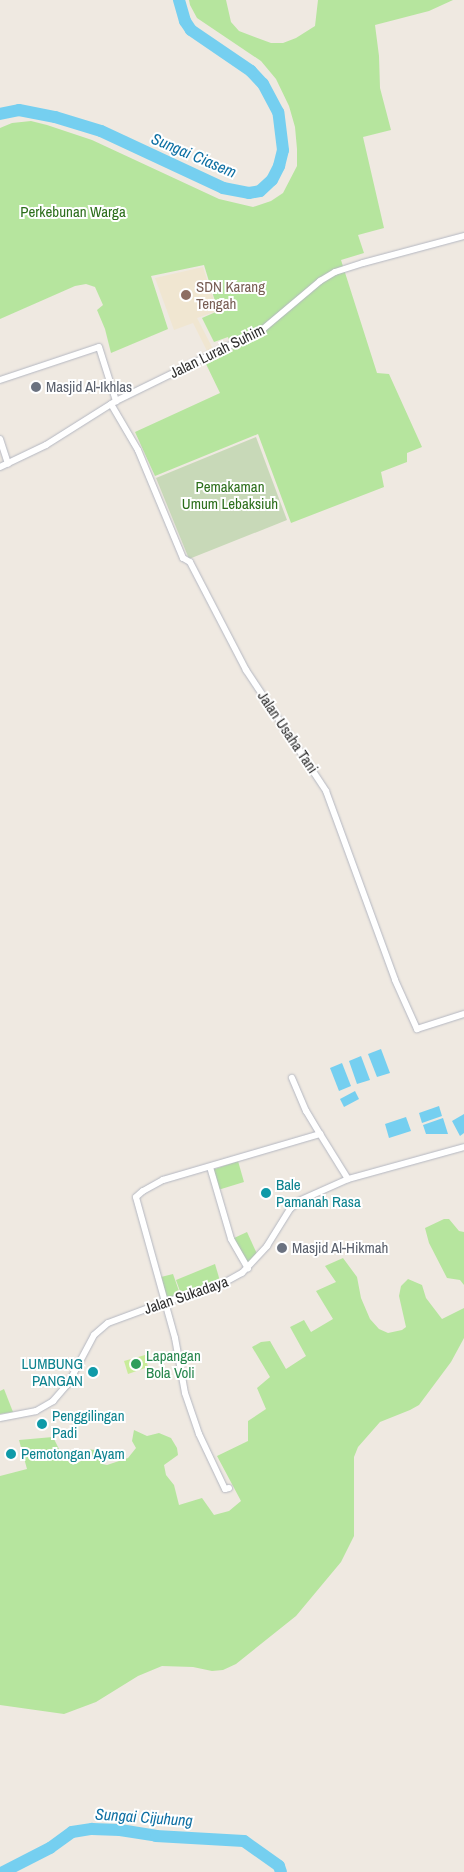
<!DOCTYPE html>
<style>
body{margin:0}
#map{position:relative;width:464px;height:1872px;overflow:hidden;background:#efe9e1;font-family:"Archivo Narrow",sans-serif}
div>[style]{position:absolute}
.education>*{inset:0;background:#f0e6d1}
.green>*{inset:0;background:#b6e59e}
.cemetery>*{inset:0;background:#c8d9b8}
.pitch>*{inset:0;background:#c9ec9a}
.water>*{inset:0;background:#75cff0}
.river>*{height:12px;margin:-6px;padding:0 6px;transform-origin:6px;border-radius:6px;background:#75cff0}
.roads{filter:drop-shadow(0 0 1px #b4b7c1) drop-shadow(0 0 1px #b4b7c1)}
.street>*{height:6px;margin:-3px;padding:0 3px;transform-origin:3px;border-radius:3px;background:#fff}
.dots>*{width:14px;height:14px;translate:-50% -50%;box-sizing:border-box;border:2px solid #fff;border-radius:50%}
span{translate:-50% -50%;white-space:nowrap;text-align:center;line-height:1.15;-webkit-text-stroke:4px #fff;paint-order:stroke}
.park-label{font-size:15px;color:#2c6e1b}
.education-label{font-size:15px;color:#785e54}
.left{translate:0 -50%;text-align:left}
.street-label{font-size:15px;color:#2e2e2e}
.worship-label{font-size:15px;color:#5b616d}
.culture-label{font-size:15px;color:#0d838f}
.right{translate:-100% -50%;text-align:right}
.leisure-label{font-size:15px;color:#27864d}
.water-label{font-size:16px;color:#0d6fa3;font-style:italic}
</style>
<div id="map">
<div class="education">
<div style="clip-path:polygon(203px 267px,217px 311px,197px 318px,213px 349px,207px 351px,193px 323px,174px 330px,155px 278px)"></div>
</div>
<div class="green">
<div style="clip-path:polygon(189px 0,226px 0,231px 22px,239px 31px,271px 43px,283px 43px,296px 38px,315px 26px,318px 0,453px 0,429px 11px,375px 25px,379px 56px,380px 88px,391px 130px,363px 137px,384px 228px,358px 235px,364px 253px,341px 260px,377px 373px,389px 374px,422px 447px,407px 453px,407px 462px,381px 472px,384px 487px,291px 523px,258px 434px,155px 476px,135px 432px,220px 393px,206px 364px,233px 351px,228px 337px,214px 342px,202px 318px,218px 311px,204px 265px,151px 276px,168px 329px,111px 353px,105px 329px,97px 310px,103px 305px,95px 287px,86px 284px,75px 286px,0 319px,0 128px,12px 123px,31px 121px,47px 125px,92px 140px,219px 199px,253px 207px,271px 201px,283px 193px,297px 166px,297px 149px,295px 127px,289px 106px,276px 79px,261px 61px,197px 18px,190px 5px)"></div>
<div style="clip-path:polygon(238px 1161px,244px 1182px,218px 1190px,212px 1170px)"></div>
<div style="clip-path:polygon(444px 1219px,449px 1219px,459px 1231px,464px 1232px,464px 1285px,460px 1280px,447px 1278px,429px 1243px,425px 1228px)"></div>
<div style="clip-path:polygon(247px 1232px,258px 1256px,249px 1266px,232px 1239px)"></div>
<div style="clip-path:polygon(343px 1258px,357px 1277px,361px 1298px,370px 1319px,379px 1329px,388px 1333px,402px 1330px,406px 1327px,399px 1296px,401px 1286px,408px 1279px,422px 1285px,426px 1298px,442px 1319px,464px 1308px,464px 1338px,451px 1362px,419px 1405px,410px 1410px,380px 1422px,358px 1447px,354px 1457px,354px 1536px,341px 1562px,296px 1616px,236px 1664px,223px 1670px,212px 1671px,193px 1667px,162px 1666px,138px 1676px,96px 1702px,64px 1714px,0 1705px,0 1476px,27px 1469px,19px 1440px,53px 1437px,63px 1457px,73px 1465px,83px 1460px,85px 1449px,96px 1450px,102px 1464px,107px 1465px,128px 1458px,136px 1448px,132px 1441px,134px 1430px,147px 1436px,159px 1433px,171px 1438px,177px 1448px,178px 1455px,164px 1465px,166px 1475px,174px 1485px,179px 1505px,202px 1498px,214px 1515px,229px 1511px,241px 1501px,217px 1456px,248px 1441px,248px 1421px,266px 1409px,257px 1388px,270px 1377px,252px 1347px,261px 1342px,270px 1341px,286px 1369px,306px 1356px,290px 1327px,304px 1320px,311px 1332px,333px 1319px,316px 1291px,336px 1282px,325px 1266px)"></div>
<div style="clip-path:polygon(215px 1264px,220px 1281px,181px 1294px,176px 1280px)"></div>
<div style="clip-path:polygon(173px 1274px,180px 1294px,167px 1298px,161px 1277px)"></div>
<div style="clip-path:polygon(4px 1389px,13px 1412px,0 1414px,0 1391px)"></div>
</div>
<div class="cemetery">
<div style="clip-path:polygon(256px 437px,287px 520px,189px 559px,156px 478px)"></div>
</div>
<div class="pitch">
<div style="clip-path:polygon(145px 1355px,148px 1367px,128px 1374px,124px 1361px)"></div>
</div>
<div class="water">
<div style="clip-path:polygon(381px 1049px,390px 1073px,377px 1077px,368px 1054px)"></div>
<div style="clip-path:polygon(361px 1056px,370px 1080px,357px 1084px,349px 1061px)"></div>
<div style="clip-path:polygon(342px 1063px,351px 1086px,339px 1091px,330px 1068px)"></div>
<div style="clip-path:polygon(355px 1091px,359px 1099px,344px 1107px,340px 1099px)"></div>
<div style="clip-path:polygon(439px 1106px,442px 1116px,422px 1123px,419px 1113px)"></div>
<div style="clip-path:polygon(464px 1114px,464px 1133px,460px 1136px,452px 1121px)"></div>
<div style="clip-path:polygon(406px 1117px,411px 1131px,389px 1138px,385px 1124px)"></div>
<div style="clip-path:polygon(443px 1118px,448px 1134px,426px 1134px,423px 1125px)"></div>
</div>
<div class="river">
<div style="left:0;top:114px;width:19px;rotate:-12deg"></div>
<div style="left:19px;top:110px;width:37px;rotate:11deg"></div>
<div style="left:55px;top:117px;width:48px;rotate:16.9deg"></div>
<div style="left:101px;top:131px;width:135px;rotate:25deg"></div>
<div style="left:223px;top:188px;width:26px;rotate:11deg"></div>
<div style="left:249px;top:193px;width:11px;rotate:-10deg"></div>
<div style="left:260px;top:191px;width:16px;rotate:-43deg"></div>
<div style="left:272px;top:180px;width:16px;rotate:-63deg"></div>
<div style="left:279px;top:166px;width:16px;rotate:-76deg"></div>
<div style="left:283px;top:150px;width:38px;rotate:-97deg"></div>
<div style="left:278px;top:112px;width:32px;rotate:-118deg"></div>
<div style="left:263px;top:84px;width:18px;rotate:-133deg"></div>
<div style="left:251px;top:71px;width:73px;rotate:-145.7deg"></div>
<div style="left:191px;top:30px;width:11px;rotate:-124deg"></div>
<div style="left:185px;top:21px;width:22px;rotate:-106deg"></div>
<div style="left:3px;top:1872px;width:53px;rotate:-27.1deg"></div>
<div style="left:50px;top:1848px;width:27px;rotate:-36deg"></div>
<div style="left:72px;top:1832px;width:20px;rotate:-9deg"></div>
<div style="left:92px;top:1829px;width:28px;rotate:2deg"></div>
<div style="left:120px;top:1830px;width:36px;rotate:9deg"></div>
<div style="left:156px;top:1836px;width:88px;rotate:3.3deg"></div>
<div style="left:244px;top:1841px;width:43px;rotate:35.5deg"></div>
<div style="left:279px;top:1866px;width:6px;rotate:72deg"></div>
</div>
<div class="roads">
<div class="street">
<div style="left:0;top:380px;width:104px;rotate:-18.4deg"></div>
<div style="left:99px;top:347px;width:57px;rotate:72.5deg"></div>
<div style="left:111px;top:404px;width:53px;rotate:59.6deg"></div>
<div style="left:138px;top:450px;width:117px;rotate:67.4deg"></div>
<div style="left:183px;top:558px;width:8px;rotate:30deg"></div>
<div style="left:190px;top:562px;width:122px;rotate:62.6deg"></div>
<div style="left:246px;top:670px;width:145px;rotate:56.5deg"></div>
<div style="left:326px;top:791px;width:201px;rotate:69.9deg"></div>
<div style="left:395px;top:980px;width:54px;rotate:65.8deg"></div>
<div style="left:417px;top:1029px;width:49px;rotate:-17.7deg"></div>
<div style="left:0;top:439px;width:26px;rotate:72deg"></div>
<div style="left:0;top:467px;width:51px;rotate:-25.6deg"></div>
<div style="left:46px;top:445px;width:83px;rotate:-32.2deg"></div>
<div style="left:116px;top:401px;width:164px;rotate:-26.1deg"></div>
<div style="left:263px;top:329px;width:75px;rotate:-40.1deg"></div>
<div style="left:320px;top:281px;width:17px;rotate:-31deg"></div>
<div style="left:335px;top:272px;width:29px;rotate:-18deg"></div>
<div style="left:363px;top:263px;width:105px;rotate:-15deg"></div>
<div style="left:320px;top:1134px;width:53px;rotate:58.1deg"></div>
<div style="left:210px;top:1167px;width:75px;rotate:73.7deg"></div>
<div style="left:231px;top:1239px;width:34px;rotate:60deg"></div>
<div style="left:0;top:1418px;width:37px;rotate:-11deg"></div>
<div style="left:36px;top:1411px;width:20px;rotate:-30deg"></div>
<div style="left:53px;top:1401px;width:23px;rotate:-49deg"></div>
<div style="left:68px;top:1384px;width:55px;rotate:-62deg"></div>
<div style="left:94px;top:1335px;width:18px;rotate:-41deg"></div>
<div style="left:108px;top:1323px;width:58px;rotate:-20.3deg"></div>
<div style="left:162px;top:1303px;width:61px;rotate:-17.2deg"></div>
<div style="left:220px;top:1285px;width:25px;rotate:-29deg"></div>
<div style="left:242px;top:1273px;width:37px;rotate:-47deg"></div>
<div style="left:267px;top:1246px;width:44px;rotate:-58.1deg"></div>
<div style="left:290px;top:1209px;width:14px;rotate:-39deg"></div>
<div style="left:301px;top:1200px;width:51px;rotate:-24.1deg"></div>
<div style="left:348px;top:1179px;width:120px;rotate:-15.4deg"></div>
<div style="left:229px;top:1488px;width:4px;rotate:166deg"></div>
<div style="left:225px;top:1489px;width:61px;rotate:-115.3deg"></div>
<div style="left:199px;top:1434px;width:43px;rotate:-108.9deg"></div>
<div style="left:185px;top:1393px;width:56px;rotate:-100.3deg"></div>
<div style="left:175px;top:1338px;width:146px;rotate:-105.5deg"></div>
<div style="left:136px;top:1197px;width:9px;rotate:-41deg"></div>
<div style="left:143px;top:1191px;width:23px;rotate:-29deg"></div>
<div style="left:163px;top:1180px;width:164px;rotate:-16.3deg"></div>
<div style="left:320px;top:1134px;width:27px;rotate:-121deg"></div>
<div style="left:306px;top:1111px;width:36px;rotate:-113deg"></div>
</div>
</div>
<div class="dots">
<div style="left:186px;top:295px;background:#8d6e63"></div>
<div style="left:36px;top:387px;background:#6b7280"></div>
<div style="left:266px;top:1193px;background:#0f9aa8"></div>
<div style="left:282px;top:1248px;background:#6b7280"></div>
<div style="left:136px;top:1364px;background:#2e9e5b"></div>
<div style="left:93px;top:1372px;background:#0f9aa8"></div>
<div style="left:42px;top:1424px;background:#0f9aa8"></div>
<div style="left:11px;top:1454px;background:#0f9aa8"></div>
</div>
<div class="park-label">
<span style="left:73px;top:212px">Perkebunan Warga</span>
<span style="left:230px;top:495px">Pemakaman<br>Umum Lebaksiuh</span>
</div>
<div class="education-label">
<span class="left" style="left:196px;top:295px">SDN Karang<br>Tengah</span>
</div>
<div class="street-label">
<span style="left:217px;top:351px;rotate:-26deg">Jalan Lurah Suhim</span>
<span style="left:288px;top:732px;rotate:56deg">Jalan Usaha Tani</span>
<span style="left:186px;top:1295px;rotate:-19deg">Jalan Sukadaya</span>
</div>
<div class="worship-label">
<span class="left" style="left:46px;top:387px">Masjid Al-Ikhlas</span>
<span class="left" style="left:292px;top:1248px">Masjid Al-Hikmah</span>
</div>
<div class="culture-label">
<span class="left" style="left:276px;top:1193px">Bale<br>Pamanah Rasa</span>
<span class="right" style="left:83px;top:1372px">LUMBUNG<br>PANGAN</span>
<span class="left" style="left:52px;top:1424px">Penggilingan<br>Padi</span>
<span class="left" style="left:21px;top:1454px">Pemotongan Ayam</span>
</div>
<div class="leisure-label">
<span class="left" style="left:146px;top:1364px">Lapangan<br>Bola Voli</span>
</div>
<div class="water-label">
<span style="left:194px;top:155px;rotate:23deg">Sungai Ciasem</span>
<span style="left:144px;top:1817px;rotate:4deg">Sungai Cijuhung</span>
</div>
</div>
